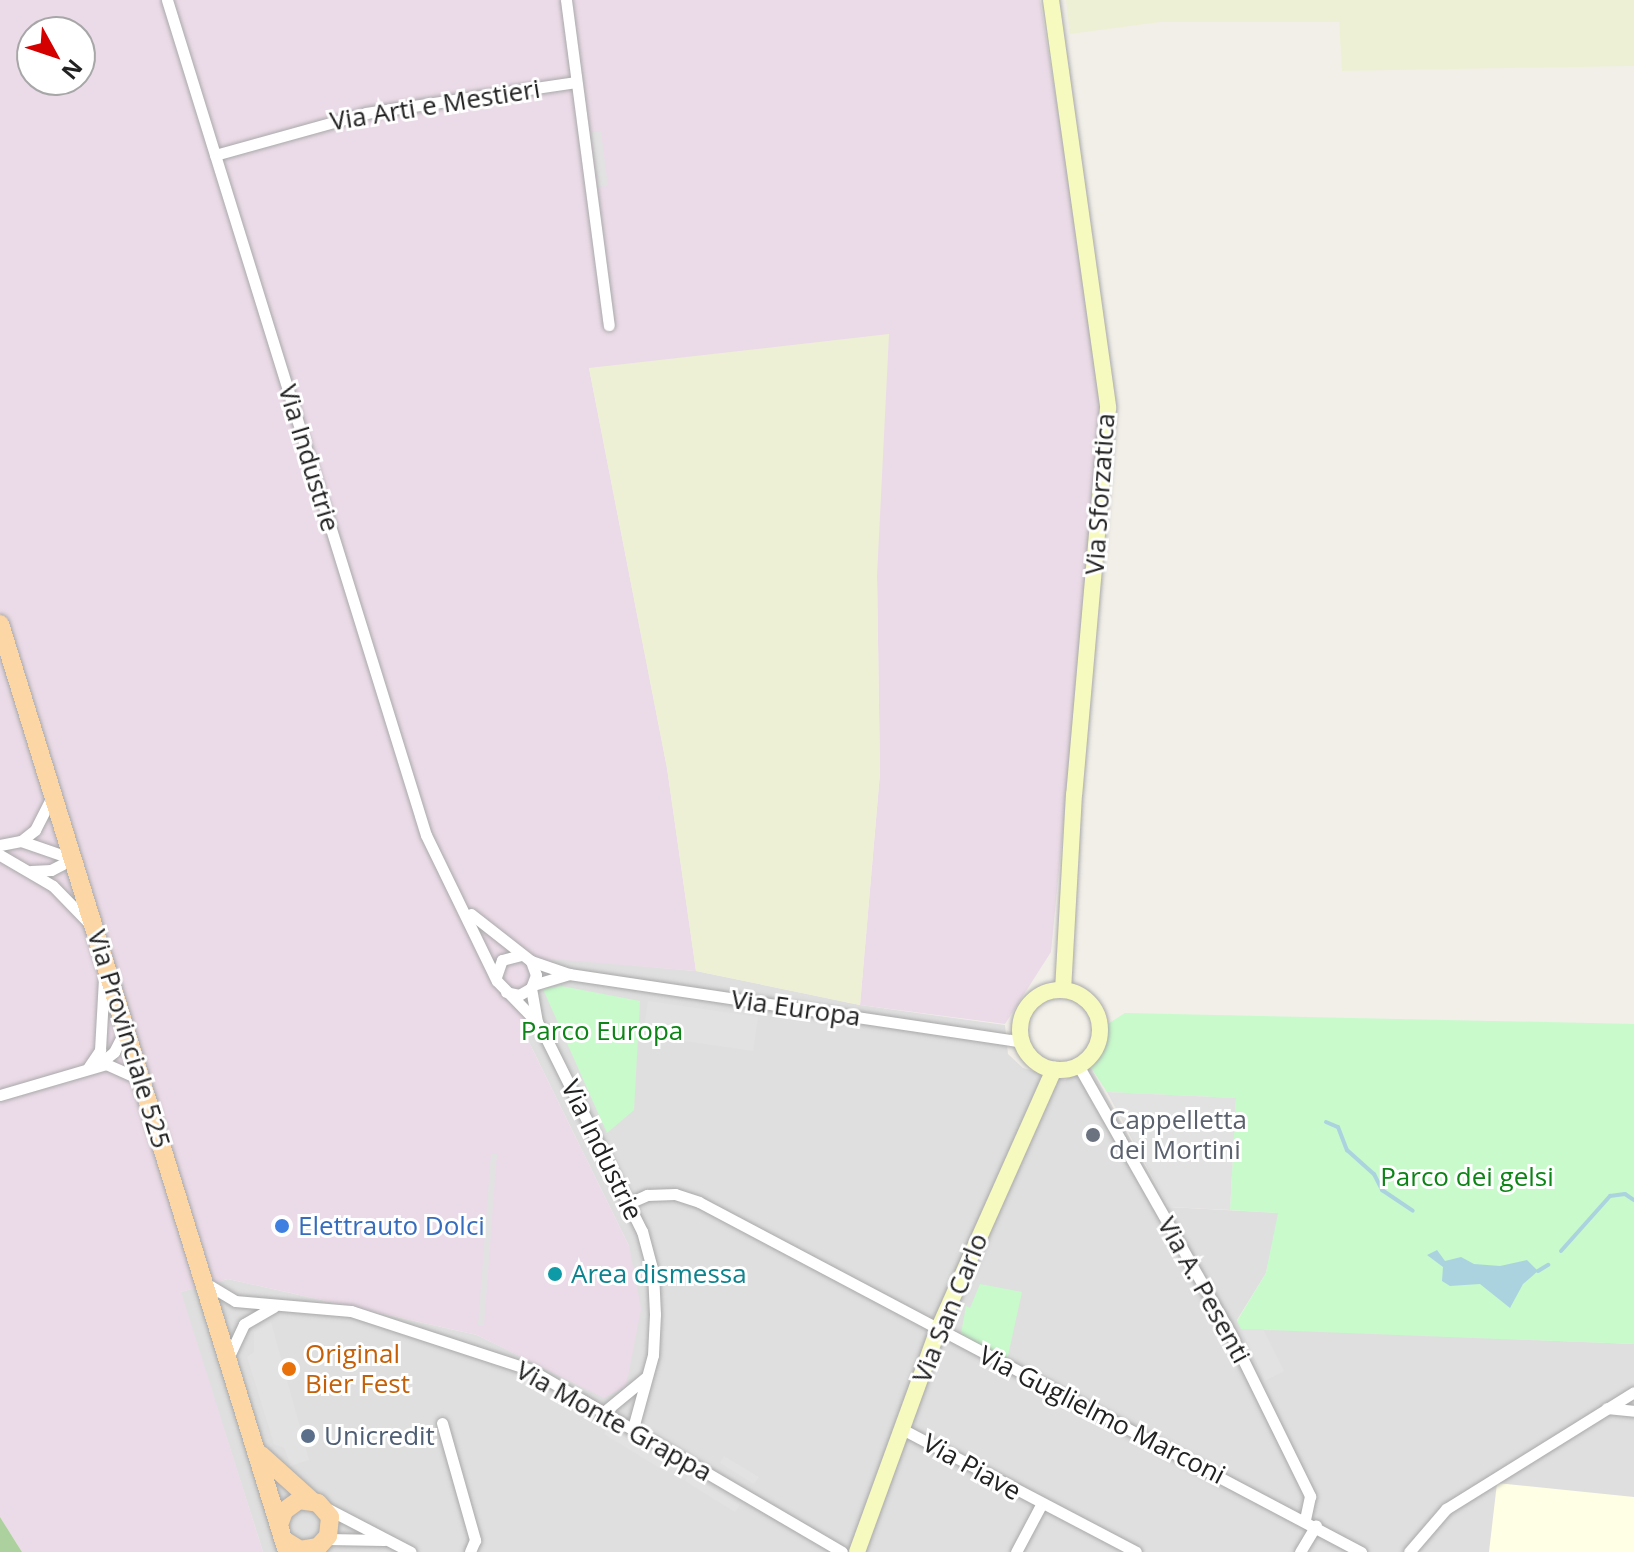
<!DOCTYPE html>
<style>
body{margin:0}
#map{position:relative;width:1634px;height:1552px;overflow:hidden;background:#f2efe9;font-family:"Open Sans",sans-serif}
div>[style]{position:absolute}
.residential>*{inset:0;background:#e0dfdf}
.industrial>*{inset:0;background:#ebdbe8}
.education>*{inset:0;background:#ffffe5}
.farmland>*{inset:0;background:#eef0d5}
.forest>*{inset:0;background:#add19e}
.park>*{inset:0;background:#c8facc}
.parking>*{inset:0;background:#e2e2e2}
.water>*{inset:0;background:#aad3df}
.stream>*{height:4px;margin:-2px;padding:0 2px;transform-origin:2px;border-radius:2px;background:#aad3df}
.roads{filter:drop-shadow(0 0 2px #a9a9a9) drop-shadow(0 0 2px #a9a9a9)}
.street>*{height:11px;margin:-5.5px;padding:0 5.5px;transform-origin:5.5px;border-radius:5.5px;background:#fff}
.secondary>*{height:16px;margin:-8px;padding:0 8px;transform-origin:8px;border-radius:8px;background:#f7fabf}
.secondary>.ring{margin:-8px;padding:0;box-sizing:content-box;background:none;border:16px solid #f7fabf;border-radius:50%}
.primary>*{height:18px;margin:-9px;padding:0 9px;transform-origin:9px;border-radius:9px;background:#fcd6a4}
.dots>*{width:22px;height:22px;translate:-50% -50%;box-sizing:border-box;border:4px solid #fff;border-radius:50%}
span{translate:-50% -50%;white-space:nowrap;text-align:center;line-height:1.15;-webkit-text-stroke:6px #fff;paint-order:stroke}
.street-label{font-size:26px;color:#222}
.park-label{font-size:26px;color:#0c8416}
.worship-label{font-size:26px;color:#5b616d}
.left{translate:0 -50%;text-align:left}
.shop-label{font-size:26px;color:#366cbe}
.culture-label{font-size:26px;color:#0d838f}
.food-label{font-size:26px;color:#c56008}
.service-label{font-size:26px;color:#4e5e75}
.north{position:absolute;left:16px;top:16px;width:80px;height:80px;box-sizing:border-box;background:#fff;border:2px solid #a7a7a7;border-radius:50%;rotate:130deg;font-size:22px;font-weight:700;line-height:32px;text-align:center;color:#222}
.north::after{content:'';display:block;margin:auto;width:28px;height:36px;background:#d40000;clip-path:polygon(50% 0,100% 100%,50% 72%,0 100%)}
</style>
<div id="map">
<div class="residential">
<div style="clip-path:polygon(552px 958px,696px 971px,860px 1005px,1005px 1025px,1008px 1054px,1023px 1068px,1065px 1080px,1090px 1066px,1168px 1207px,1279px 1213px,1266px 1273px,1237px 1320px,1241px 1328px,1634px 1344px,1634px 1552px,263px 1552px,180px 1292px,228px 1279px,477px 1335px,604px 1397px,629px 1246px,522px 1028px)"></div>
</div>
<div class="industrial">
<div style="clip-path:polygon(evenodd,0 0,1040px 0,1105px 400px,1051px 952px,1005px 1024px,860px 1005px,880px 773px,877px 576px,589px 368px,667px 768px,696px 971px,552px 959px,522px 1028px,629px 1246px,641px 1309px,626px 1386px,604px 1398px,477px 1335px,228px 1279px,181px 1292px,263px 1552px,22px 1552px,0 1517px,0 0,32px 32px,80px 32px,80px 80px,32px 80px,32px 32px)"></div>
</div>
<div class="education">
<div style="clip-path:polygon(1497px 1483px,1634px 1497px,1634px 1552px,1489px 1552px)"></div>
</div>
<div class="farmland">
<div style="clip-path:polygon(1066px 0,1634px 0,1634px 66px,1342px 71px,1339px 22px,1161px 22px,1070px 34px)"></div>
<div style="clip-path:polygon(889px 334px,877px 576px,880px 773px,860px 1005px,696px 971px,667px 768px,589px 368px)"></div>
</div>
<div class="forest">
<div style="clip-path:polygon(0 1517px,22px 1552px,0 1552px)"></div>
</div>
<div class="park">
<div style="clip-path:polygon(561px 986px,640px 1001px,634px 1110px,607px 1133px,543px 989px)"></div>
<div style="clip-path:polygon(1125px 1013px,1634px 1024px,1634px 1344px,1241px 1329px,1237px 1321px,1266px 1273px,1278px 1213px,1230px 1210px,1236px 1098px,1107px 1092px,1090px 1066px,1103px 1027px)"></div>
<div style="clip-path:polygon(980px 1284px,1022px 1292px,1007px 1360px,961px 1334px,966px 1306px,970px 1308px)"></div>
</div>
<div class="parking">
<div style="clip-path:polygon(601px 131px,608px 186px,598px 187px,591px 132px)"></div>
<div style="clip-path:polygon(648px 1001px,758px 1017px,753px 1051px,643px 1035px)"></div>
<div style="clip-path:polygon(1107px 1092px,1236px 1098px,1230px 1210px,1168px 1207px)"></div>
<div style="clip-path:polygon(491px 1154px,497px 1154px,484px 1326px,478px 1325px)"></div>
<div style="clip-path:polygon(271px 1322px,309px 1460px,291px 1466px,284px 1448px,274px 1444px,247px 1357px,254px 1352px,254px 1332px)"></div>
<div style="clip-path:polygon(1241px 1329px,1263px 1329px,1284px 1371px,1265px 1381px)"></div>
<div style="clip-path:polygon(609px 1427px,670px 1465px,666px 1472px,604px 1434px)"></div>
<div style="clip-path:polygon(724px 1456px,759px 1477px,754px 1484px,720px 1463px)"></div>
<div style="clip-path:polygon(689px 1474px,740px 1505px,735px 1512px,685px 1481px)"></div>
</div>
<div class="water">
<div style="clip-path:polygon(1437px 1250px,1445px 1261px,1461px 1257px,1474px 1264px,1500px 1266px,1527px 1260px,1538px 1271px,1523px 1284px,1510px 1308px,1480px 1284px,1450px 1286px,1442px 1281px,1443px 1267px,1427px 1255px)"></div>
</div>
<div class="stream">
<div style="left:1326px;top:1122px;width:13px;rotate:23deg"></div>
<div style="left:1338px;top:1127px;width:25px;rotate:69deg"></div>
<div style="left:1347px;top:1150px;width:36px;rotate:42deg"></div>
<div style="left:1374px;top:1174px;width:18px;rotate:63deg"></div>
<div style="left:1382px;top:1190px;width:37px;rotate:34deg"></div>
<div style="left:1561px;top:1251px;width:74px;rotate:-48.3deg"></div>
<div style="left:1610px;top:1196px;width:15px;rotate:-8deg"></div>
<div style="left:1625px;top:1194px;width:11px;rotate:34deg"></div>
<div style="left:1538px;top:1271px;width:12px;rotate:-31deg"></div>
</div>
<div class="roads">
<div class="street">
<div style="left:167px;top:0;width:874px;rotate:72.77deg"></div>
<div style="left:426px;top:835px;width:162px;rotate:64.1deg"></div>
<div style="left:497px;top:981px;width:57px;rotate:45.7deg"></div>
<div style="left:537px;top:1022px;width:18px;rotate:61deg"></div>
<div style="left:546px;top:1038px;width:216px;rotate:63.6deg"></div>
<div style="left:642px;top:1231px;width:42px;rotate:75deg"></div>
<div style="left:653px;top:1272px;width:42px;rotate:87.3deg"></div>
<div style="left:655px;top:1314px;width:41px;rotate:92.8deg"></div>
<div style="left:653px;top:1355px;width:76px;rotate:105.3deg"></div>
<div style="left:566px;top:0;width:328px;rotate:82.5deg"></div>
<div style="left:215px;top:155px;width:157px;rotate:-15.5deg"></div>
<div style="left:366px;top:113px;width:212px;rotate:-8.4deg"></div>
<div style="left:21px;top:841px;width:55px;rotate:19.1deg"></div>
<div style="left:0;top:845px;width:21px;rotate:-11deg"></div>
<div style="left:21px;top:841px;width:18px;rotate:-38deg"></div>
<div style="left:35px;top:830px;width:39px;rotate:-63deg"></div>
<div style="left:0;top:855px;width:61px;rotate:30.3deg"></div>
<div style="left:53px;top:886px;width:50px;rotate:45.8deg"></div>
<div style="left:31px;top:871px;width:20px;rotate:-3deg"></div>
<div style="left:51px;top:870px;width:25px;rotate:-27deg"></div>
<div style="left:471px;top:914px;width:76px;rotate:38.1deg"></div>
<div style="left:531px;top:961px;width:40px;rotate:18.9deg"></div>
<div style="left:569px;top:974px;width:458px;rotate:8.5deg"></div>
<div style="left:496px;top:977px;width:18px;rotate:-71deg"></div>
<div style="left:502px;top:960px;width:20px;rotate:-15deg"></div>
<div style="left:533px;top:985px;width:38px;rotate:-17deg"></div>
<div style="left:531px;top:988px;width:34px;rotate:80deg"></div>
<div style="left:506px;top:992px;width:13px;rotate:13deg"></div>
<div style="left:519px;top:995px;width:14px;rotate:-30deg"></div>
<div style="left:531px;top:988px;width:14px;rotate:-69deg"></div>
<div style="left:536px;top:975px;width:15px;rotate:-110deg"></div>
<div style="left:98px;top:1065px;width:21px;rotate:-39deg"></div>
<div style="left:114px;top:1052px;width:27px;rotate:-63deg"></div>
<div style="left:1078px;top:1065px;width:299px;rotate:60.4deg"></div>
<div style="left:1226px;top:1325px;width:191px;rotate:63.8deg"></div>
<div style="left:1310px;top:1496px;width:25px;rotate:102deg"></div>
<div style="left:88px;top:1068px;width:22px;rotate:-56deg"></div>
<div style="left:100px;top:1050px;width:72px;rotate:-86.8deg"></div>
<div style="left:0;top:1095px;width:110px;rotate:-16.3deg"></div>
<div style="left:106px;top:1064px;width:39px;rotate:24deg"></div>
<div style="left:629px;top:1203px;width:20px;rotate:-24deg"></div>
<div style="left:647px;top:1195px;width:28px;rotate:-2deg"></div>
<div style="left:675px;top:1194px;width:25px;rotate:18deg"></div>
<div style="left:699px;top:1202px;width:749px;rotate:27.87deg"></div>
<div style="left:207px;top:1284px;width:33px;rotate:31deg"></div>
<div style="left:235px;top:1301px;width:116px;rotate:4.9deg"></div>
<div style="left:351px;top:1311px;width:189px;rotate:18.1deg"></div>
<div style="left:531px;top:1370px;width:360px;rotate:30.3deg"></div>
<div style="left:230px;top:1354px;width:33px;rotate:-65deg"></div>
<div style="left:244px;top:1324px;width:34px;rotate:-30deg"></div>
<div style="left:1607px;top:1408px;width:27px;rotate:6deg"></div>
<div style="left:605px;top:1411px;width:52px;rotate:-39.5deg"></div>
<div style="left:442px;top:1423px;width:122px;rotate:74.2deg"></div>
<div style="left:475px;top:1540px;width:13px;rotate:113deg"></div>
<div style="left:902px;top:1429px;width:264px;rotate:27.7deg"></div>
<div style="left:328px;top:1509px;width:93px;rotate:27.4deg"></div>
<div style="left:327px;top:1539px;width:57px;rotate:1deg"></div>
<div style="left:1016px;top:1552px;width:53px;rotate:-62deg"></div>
<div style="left:1300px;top:1552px;width:31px;rotate:-59deg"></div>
<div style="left:1409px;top:1552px;width:57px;rotate:-49.3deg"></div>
<div style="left:1446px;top:1509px;width:221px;rotate:-31.9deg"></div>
</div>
<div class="secondary">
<div style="left:1051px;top:0;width:412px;rotate:82deg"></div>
<div style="left:1108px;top:408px;width:387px;rotate:95deg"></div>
<div style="left:1074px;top:794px;width:196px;rotate:93.2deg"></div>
<div class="ring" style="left:1020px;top:990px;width:64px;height:64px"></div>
<div style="left:857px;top:1552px;width:236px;rotate:-70deg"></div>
<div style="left:938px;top:1330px;width:285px;rotate:-66deg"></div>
</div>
<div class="primary">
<div style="left:0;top:624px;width:971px;rotate:72.81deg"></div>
<div style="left:261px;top:1455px;width:69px;rotate:42deg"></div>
<div style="left:279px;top:1525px;width:15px;rotate:-70deg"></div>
<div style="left:284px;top:1511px;width:19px;rotate:-36deg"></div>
<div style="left:299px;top:1500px;width:19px;rotate:9deg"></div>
<div style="left:318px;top:1503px;width:18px;rotate:49deg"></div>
<div style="left:330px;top:1517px;width:19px;rotate:96deg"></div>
<div style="left:328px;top:1536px;width:15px;rotate:132deg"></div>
<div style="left:318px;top:1547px;width:18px;rotate:171deg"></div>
<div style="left:300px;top:1550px;width:19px;rotate:-148deg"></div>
</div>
</div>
<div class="dots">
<div style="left:1093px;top:1135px;background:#6b7280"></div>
<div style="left:282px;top:1226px;background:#3f7fe0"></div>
<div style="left:555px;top:1274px;background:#0f9aa8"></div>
<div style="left:289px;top:1369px;background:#e8710a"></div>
<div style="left:308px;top:1436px;background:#5c6f8a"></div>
</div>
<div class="street-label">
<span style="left:435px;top:105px;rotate:-9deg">Via Arti e Mestieri</span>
<span style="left:309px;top:458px;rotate:73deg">Via Industrie</span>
<span style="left:1100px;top:494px;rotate:-86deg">Via Sforzatica</span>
<span style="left:796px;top:1008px;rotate:8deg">Via Europa</span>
<span style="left:129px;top:1039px;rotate:73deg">Via Provinciale 525</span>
<span style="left:602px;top:1150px;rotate:64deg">Via Industrie</span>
<span style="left:1204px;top:1290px;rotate:61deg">Via A. Pesenti</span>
<span style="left:950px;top:1308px;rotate:-68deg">Via San Carlo</span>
<span style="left:1102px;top:1415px;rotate:27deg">Via Guglielmo Marconi</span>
<span style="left:614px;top:1421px;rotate:29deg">Via Monte Grappa</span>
<span style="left:972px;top:1467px;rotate:29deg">Via Piave</span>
</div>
<div class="park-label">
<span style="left:602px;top:1031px">Parco Europa</span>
<span style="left:1467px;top:1177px">Parco dei gelsi</span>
</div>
<div class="worship-label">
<span class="left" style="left:1109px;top:1135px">Cappelletta<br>dei Mortini</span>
</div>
<div class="shop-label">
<span class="left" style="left:298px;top:1226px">Elettrauto Dolci</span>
</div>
<div class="culture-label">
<span class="left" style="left:571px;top:1274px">Area dismessa</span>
</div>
<div class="food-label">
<span class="left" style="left:305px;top:1369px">Original<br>Bier Fest</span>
</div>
<div class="service-label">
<span class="left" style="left:324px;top:1436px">Unicredit</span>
</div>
<div class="north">N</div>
</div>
